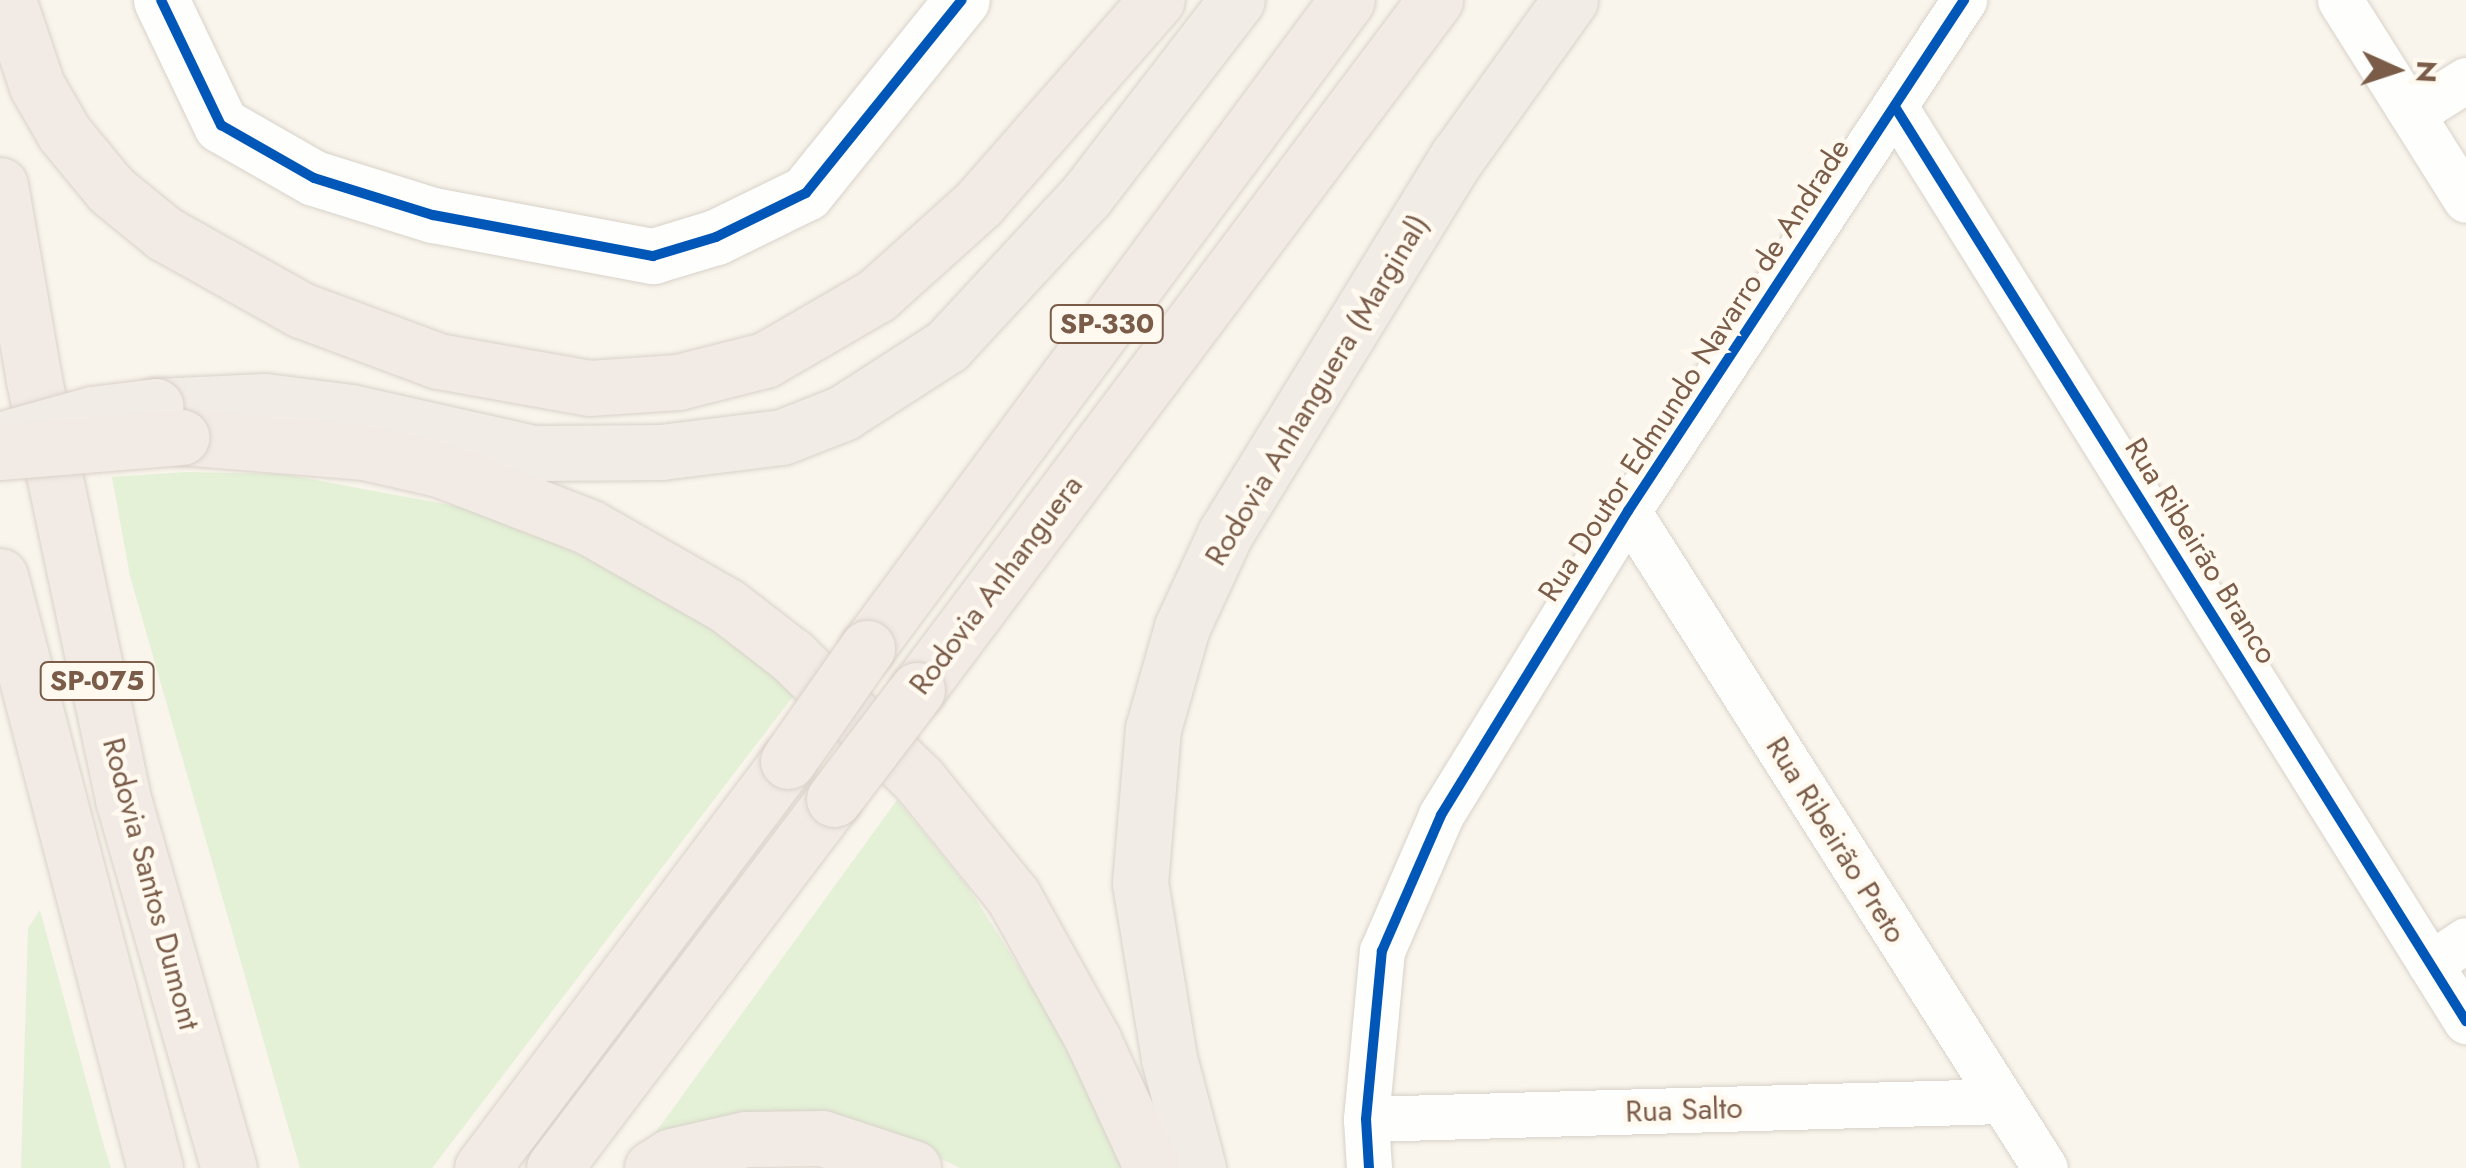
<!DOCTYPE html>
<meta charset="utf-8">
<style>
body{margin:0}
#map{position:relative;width:2466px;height:1168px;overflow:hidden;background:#f9f5ec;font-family:Jost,sans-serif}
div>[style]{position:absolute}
.green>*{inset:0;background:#e4f1d6}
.roads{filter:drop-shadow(0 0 2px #d8d2ca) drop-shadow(0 0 2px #d8d2ca)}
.minor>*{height:45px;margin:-22.5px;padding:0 22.5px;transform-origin:22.5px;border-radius:22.5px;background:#fefefc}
.tertiary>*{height:55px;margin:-27.5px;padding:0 27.5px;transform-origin:27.5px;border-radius:27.5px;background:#fefefc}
.trunk>*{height:55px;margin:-27.5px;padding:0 27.5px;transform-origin:27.5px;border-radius:27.5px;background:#f2ece6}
.motorway>*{height:55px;margin:-27.5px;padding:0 27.5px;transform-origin:27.5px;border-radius:27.5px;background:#f2eae5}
.bridges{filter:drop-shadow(0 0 2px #dad1c9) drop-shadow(0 0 2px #dad1c9)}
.trunk-bridge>*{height:55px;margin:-27.5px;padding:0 27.5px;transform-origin:27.5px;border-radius:27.5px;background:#f2ece6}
.motorway-bridge>*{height:55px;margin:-27.5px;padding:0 27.5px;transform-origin:27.5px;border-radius:27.5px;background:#f2eae5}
.cycleway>*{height:10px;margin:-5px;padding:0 5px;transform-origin:5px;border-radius:5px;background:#0057b8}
span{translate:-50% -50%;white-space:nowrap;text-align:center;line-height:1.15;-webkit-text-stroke:9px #fff9ef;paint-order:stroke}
.shield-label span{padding:2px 8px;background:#fff9ef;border:2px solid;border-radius:8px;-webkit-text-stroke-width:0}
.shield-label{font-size:28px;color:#7a5c49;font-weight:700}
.street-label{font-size:30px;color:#7a5c49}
.north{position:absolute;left:2346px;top:20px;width:100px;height:100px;-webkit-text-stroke:8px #fff9ef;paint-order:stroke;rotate:93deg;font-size:28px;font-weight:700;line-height:40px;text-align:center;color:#7a5c49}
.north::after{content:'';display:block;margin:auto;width:35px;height:45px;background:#7a5c49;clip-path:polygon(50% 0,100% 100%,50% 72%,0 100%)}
</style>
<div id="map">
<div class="green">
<div style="clip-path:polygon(186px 472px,283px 474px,482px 511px,668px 594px,798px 690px,432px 1168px,300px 1168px,130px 576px,112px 477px)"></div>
<div style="clip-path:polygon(897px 800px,968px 887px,1050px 1016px,1126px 1168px,960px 1168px,896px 1137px,653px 1136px)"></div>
<div style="clip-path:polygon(40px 910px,104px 1146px,111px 1168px,21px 1168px,28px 928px)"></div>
</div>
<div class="roads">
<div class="minor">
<div style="left:2340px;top:0;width:236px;rotate:57.8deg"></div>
<div style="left:1895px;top:107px;width:1078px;rotate:58.01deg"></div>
<div style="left:2412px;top:114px;width:64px;rotate:-32.2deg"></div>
<div style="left:1628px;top:511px;width:778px;rotate:57.6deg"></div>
<div style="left:2430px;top:964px;width:43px;rotate:-33.7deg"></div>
<div style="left:1366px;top:1119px;width:636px;rotate:-1.62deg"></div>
<div style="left:1369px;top:1168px;width:49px;rotate:-93.5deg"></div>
<div style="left:1366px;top:1119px;width:169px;rotate:-84.6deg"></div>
<div style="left:1382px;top:951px;width:148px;rotate:-66.5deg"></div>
<div style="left:1441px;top:815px;width:357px;rotate:-58.4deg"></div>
<div style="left:1628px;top:511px;width:612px;rotate:-56.67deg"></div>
</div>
<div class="tertiary">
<div style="left:161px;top:0;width:139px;rotate:64.4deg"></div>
<div style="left:221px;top:125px;width:107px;rotate:29.7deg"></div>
<div style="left:314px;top:178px;width:125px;rotate:17.3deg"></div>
<div style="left:433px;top:215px;width:224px;rotate:10.6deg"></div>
<div style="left:653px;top:256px;width:66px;rotate:-16.8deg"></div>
<div style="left:716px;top:237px;width:100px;rotate:-26.1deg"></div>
<div style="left:806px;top:193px;width:248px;rotate:-51.1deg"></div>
</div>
<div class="trunk">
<div style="left:156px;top:406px;width:109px;rotate:-2.6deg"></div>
<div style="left:265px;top:401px;width:87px;rotate:7.3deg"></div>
<div style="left:351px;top:412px;width:187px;rotate:12.7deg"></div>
<div style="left:533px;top:453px;width:128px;rotate:-0.4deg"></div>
<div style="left:661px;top:452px;width:122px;rotate:-7.1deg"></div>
<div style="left:782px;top:437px;width:66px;rotate:-21.5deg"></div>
<div style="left:843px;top:413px;width:124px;rotate:-32.8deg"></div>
<div style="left:947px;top:346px;width:205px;rotate:-47.2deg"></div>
<div style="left:1086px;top:196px;width:247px;rotate:-52.4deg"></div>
<div style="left:1198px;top:1168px;width:114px;rotate:-104.8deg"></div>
<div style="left:1169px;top:1058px;width:177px;rotate:-99.4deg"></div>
<div style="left:1140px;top:883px;width:155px;rotate:-85.2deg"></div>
<div style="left:1153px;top:729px;width:106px;rotate:-74.1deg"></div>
<div style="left:1182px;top:627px;width:102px;rotate:-65.2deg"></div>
<div style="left:1225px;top:534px;width:444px;rotate:-58.4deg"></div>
<div style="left:1458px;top:156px;width:192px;rotate:-54.3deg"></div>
</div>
<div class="motorway">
<div style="left:8px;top:0;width:91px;rotate:71.4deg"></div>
<div style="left:37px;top:86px;width:54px;rotate:60.1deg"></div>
<div style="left:64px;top:133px;width:74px;rotate:50.5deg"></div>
<div style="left:111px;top:190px;width:70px;rotate:39.2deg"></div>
<div style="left:165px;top:234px;width:156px;rotate:29.2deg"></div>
<div style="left:301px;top:310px;width:146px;rotate:20.4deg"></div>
<div style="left:438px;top:361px;width:153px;rotate:10.1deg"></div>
<div style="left:589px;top:388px;width:89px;rotate:-3.9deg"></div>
<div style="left:678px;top:382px;width:90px;rotate:-14.2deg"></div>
<div style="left:765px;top:360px;width:129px;rotate:-30.1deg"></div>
<div style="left:877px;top:295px;width:137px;rotate:-42deg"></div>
<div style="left:979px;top:203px;width:270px;rotate:-48.8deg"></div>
<div style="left:0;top:185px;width:198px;rotate:80.1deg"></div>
<div style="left:34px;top:380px;width:428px;rotate:78deg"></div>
<div style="left:123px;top:799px;width:384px;rotate:74deg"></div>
<div style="left:181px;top:437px;width:184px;rotate:4.7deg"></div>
<div style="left:364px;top:452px;width:77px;rotate:12.8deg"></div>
<div style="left:439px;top:469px;width:161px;rotate:21.1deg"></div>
<div style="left:589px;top:527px;width:158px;rotate:29.7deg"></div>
<div style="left:726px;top:605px;width:83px;rotate:37.7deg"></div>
<div style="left:792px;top:656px;width:177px;rotate:44.3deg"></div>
<div style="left:919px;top:780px;width:149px;rotate:51deg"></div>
<div style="left:1013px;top:896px;width:165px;rotate:60.9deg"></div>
<div style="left:1093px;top:1040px;width:141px;rotate:65.3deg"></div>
<div style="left:0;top:576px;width:612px;rotate:75.33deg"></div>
<div style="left:867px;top:648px;width:806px;rotate:-53.47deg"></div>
<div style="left:917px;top:690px;width:863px;rotate:-53.1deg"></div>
<div style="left:482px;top:1168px;width:509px;rotate:-53.06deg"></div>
<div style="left:554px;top:1168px;width:463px;rotate:-52.8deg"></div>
<div style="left:652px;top:1168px;width:22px;rotate:-32deg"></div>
<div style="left:671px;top:1156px;width:77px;rotate:-12.8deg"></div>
<div style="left:746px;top:1139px;width:76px;rotate:-0.8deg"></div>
<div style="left:822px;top:1138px;width:96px;rotate:18.2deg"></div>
</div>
</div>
<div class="bridges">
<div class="trunk-bridge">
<div style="left:3px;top:439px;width:92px;rotate:-15.7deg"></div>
<div style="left:92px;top:414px;width:64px;rotate:-7.1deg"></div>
</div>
<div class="motorway-bridge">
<div style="left:0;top:452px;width:182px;rotate:-4.7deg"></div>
<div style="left:788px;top:761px;width:138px;rotate:-55deg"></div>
<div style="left:834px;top:799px;width:137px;rotate:-52.7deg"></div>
</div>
</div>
<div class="cycleway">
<div style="left:161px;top:0;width:139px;rotate:64.4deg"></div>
<div style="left:221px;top:125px;width:107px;rotate:29.7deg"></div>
<div style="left:314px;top:178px;width:125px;rotate:17.3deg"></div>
<div style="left:433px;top:215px;width:224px;rotate:10.6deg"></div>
<div style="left:653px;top:256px;width:66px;rotate:-16.8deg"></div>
<div style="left:716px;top:237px;width:100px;rotate:-26.1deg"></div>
<div style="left:806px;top:193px;width:248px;rotate:-51.1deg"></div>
<div style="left:1895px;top:107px;width:1078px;rotate:58.01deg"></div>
<div style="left:1369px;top:1168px;width:49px;rotate:-93.5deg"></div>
<div style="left:1366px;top:1119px;width:169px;rotate:-84.6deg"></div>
<div style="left:1382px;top:951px;width:148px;rotate:-66.5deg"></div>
<div style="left:1441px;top:815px;width:357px;rotate:-58.4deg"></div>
<div style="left:1628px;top:511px;width:612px;rotate:-56.67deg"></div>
</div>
<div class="shield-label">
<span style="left:1107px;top:324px">SP-330</span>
<span style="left:97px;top:681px">SP-075</span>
</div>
<div class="street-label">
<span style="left:1694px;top:370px;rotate:-57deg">Rua Doutor Edmundo Navarro de Andrade</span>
<span style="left:1317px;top:390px;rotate:-59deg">Rodovia Anhanguera (Marginal)</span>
<span style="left:2201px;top:551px;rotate:58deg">Rua Ribeirão Branco</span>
<span style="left:996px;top:585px;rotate:-53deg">Rodovia Anhanguera</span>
<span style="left:1836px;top:840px;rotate:58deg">Rua Ribeirão Preto</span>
<span style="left:151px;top:884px;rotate:75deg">Rodovia Santos Dumont</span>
<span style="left:1684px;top:1110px;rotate:-2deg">Rua Salto</span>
</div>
<div class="north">N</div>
</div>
